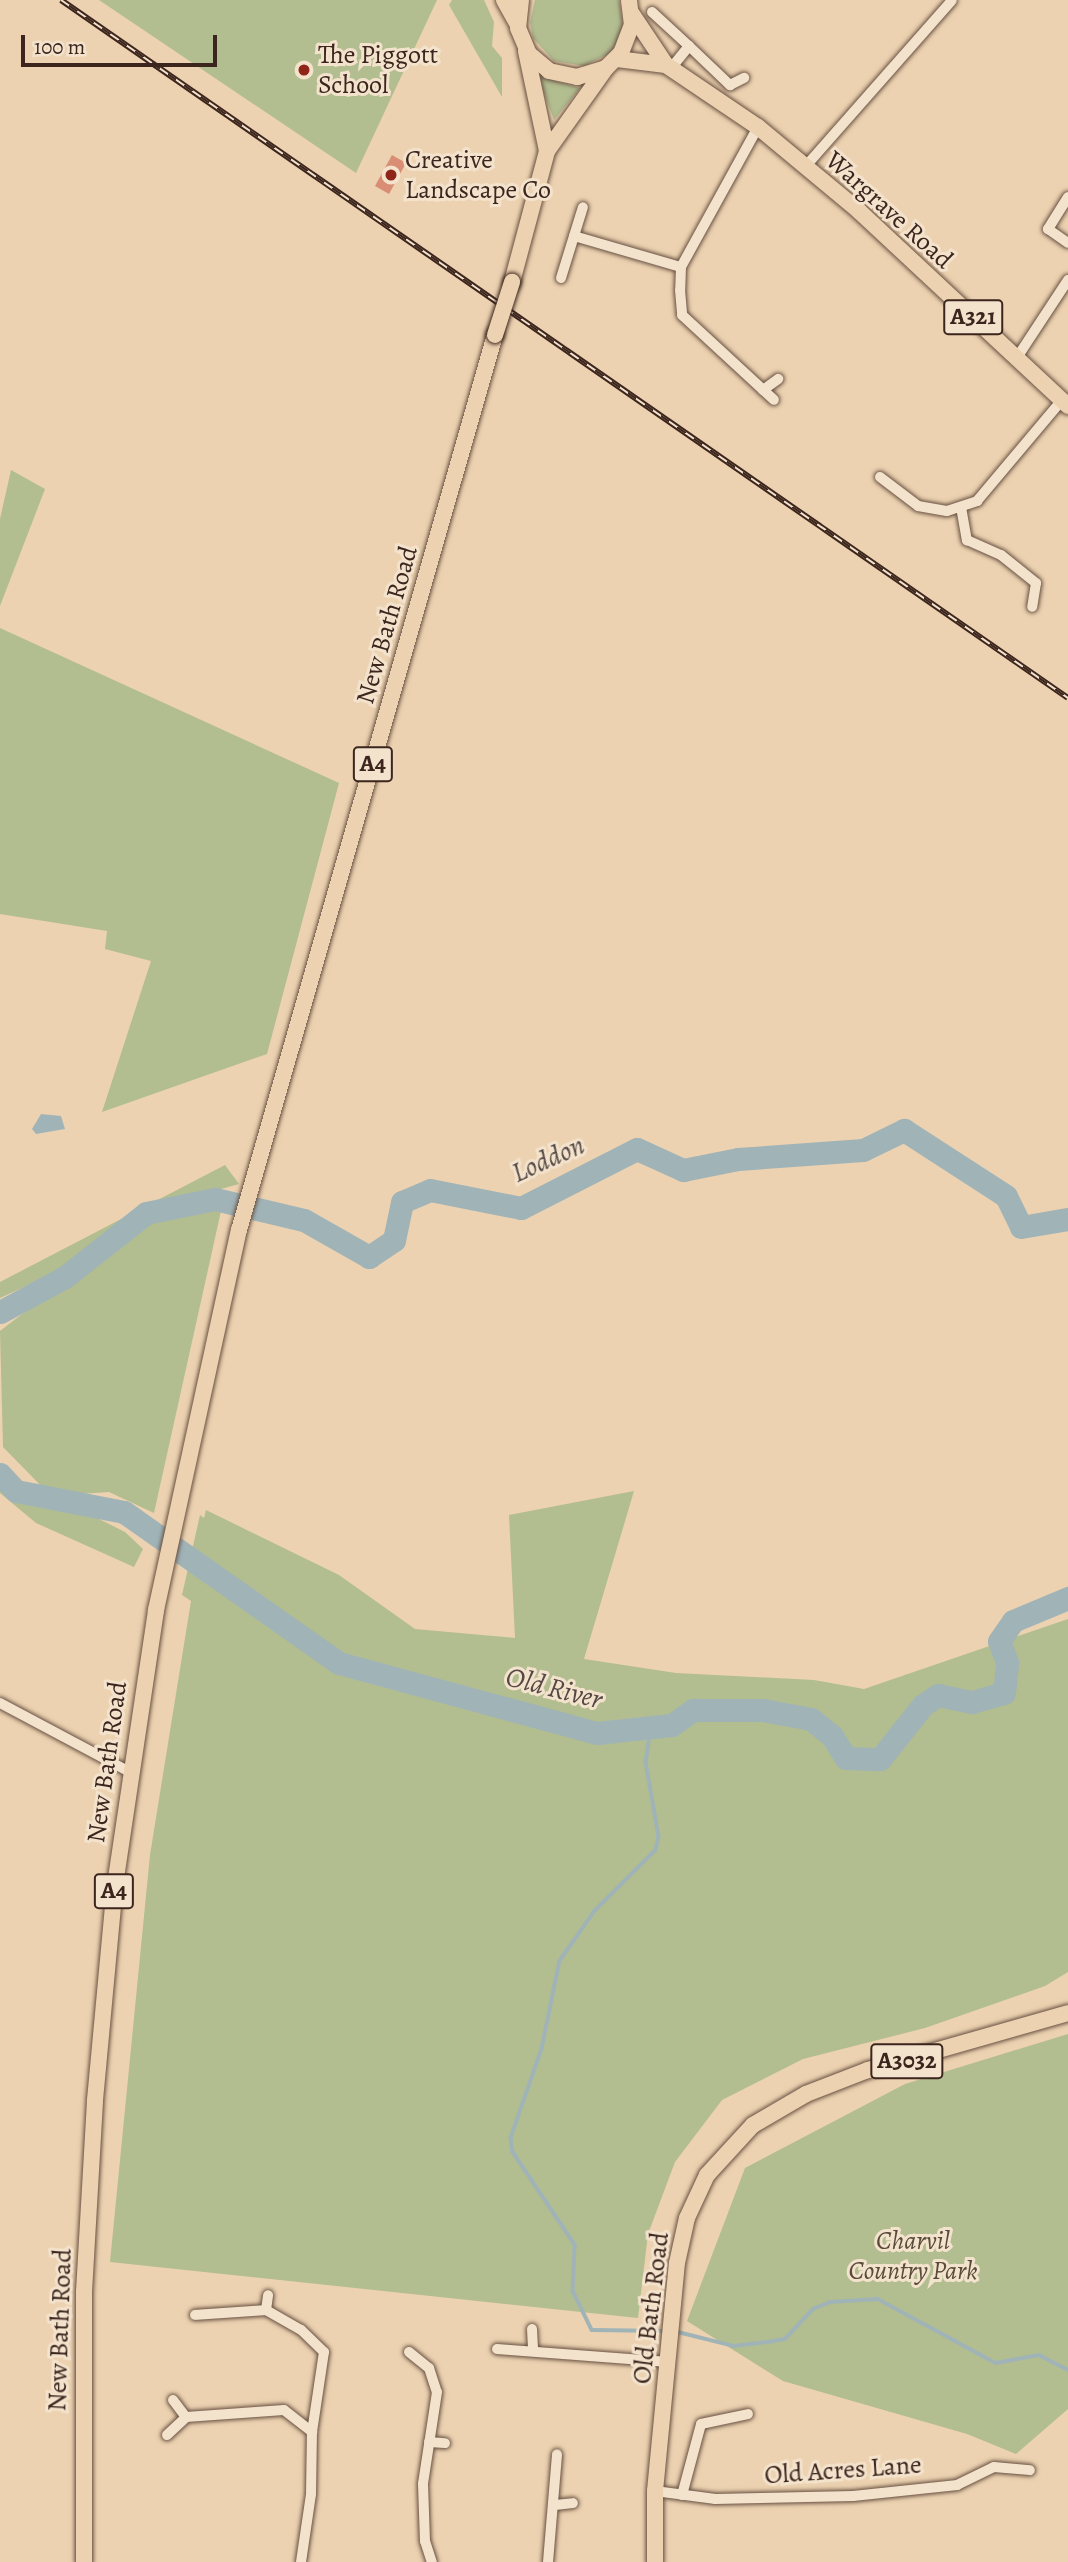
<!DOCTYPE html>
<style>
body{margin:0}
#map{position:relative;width:1068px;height:2562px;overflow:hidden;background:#ecd2b0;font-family:Alegreya,serif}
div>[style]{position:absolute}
.green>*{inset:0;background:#b2bd90}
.water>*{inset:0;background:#a0b4b8}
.stream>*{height:3.5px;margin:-1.75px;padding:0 1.75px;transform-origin:1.75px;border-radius:1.75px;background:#a0b4b8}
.river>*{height:23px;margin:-11.5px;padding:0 11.5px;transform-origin:11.5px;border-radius:11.5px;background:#a0b4b8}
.building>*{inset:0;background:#d88d74}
.roads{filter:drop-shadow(0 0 2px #675042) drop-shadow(0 0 2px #675042)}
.minor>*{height:10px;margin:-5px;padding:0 5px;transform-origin:5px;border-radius:5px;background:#f3e2cc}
.primary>*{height:16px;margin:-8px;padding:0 8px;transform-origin:8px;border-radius:8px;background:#ecd2b0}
.rail>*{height:6px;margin-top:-3px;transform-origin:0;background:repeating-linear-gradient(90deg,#f3e2cc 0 10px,#3b251d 0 20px);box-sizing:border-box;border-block:2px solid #3b251d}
.bridges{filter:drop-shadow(0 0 2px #3b251d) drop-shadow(0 0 2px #3b251d)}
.primary-bridge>*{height:16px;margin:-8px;padding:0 8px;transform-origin:8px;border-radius:8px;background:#ecd2b0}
.dots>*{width:19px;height:19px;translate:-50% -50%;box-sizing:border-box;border:4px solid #f3e2cc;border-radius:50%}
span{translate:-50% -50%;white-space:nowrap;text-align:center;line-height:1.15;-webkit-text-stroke:6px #f3e2cc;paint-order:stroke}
.shield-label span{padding:2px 5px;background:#f3e2cc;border:2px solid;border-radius:5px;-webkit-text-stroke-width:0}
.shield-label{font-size:24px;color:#3b251d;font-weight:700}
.poi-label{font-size:26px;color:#3b251d}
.left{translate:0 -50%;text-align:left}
.street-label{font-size:26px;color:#3b251d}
.park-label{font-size:26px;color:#594b3a;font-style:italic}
.water-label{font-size:28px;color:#544944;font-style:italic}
.scale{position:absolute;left:21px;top:35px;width:196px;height:32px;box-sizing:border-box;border:4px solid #3b251d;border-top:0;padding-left:9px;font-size:21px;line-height:24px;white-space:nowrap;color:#3b251d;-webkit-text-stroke:5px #f3e2cc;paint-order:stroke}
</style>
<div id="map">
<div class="green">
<div style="clip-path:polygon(99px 0,437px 0,356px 173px)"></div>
<div style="clip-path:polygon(452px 0,484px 0,494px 22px,492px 46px,502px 58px,502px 97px,449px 5px)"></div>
<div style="clip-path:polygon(535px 0,619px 0,623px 26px,619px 40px,610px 53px,584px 66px,554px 61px,533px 38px,530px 22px)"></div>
<div style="clip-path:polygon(541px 77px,580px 88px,554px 120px,539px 80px)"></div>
<div style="clip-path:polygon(11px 470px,45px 489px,0 606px,0 519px)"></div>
<div style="clip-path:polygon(0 628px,339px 783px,267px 1054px,102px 1112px,151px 961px,105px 949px,107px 931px,0 914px)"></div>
<div style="clip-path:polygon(225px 1165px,239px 1184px,135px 1213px,72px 1265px,0 1298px,0 1282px)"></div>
<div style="clip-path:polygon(215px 1205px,221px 1211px,154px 1513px,109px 1492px,51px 1496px,3px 1447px,0 1331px,147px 1218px)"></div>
<div style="clip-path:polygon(0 1480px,33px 1506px,97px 1518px,125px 1532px,143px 1549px,134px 1567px,36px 1523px,0 1493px)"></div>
<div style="clip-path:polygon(634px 1491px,584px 1659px,676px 1673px,814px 1680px,864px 1689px,1068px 1619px,1068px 1972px,1045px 1986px,925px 2028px,803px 2059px,722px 2100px,675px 2162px,648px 2234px,638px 2318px,110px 2262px,150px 1855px,191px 1601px,182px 1595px,200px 1515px,204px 1518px,206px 1510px,339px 1575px,415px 1629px,515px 1638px,509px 1515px)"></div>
<div style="clip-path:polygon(1068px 2034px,1068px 2409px,1016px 2454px,967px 2434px,783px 2381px,687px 2321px,745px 2168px,905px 2084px)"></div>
</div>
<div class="water">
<div style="clip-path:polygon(41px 1114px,61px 1116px,65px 1129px,36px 1134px,32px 1129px)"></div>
</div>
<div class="stream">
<div style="left:651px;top:1728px;width:34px;rotate:98deg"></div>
<div style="left:646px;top:1762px;width:76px;rotate:80.2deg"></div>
<div style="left:659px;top:1837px;width:13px;rotate:103deg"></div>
<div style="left:656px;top:1850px;width:86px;rotate:135deg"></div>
<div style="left:595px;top:1911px;width:61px;rotate:125deg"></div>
<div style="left:560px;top:1961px;width:90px;rotate:101.6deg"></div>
<div style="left:542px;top:2049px;width:94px;rotate:109.2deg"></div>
<div style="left:511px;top:2138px;width:14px;rotate:82deg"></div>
<div style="left:513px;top:2152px;width:112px;rotate:56.3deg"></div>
<div style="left:575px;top:2245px;width:46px;rotate:92.5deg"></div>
<div style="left:573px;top:2291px;width:43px;rotate:64deg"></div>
<div style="left:592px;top:2330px;width:75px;rotate:0.8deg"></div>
<div style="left:674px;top:2331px;width:62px;rotate:14deg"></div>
<div style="left:734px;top:2346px;width:39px;rotate:-7deg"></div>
<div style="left:773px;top:2341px;width:12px;rotate:-9deg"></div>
<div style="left:785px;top:2339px;width:41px;rotate:-47deg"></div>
<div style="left:813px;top:2309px;width:18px;rotate:-22deg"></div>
<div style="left:830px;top:2302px;width:48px;rotate:-3.6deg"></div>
<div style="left:878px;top:2299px;width:134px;rotate:28.5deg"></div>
<div style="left:996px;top:2363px;width:44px;rotate:-10.5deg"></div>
<div style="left:1039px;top:2355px;width:33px;rotate:27deg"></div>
</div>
<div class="river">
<div style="left:0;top:1312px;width:74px;rotate:-28.3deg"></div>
<div style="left:65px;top:1277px;width:103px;rotate:-38.3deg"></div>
<div style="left:146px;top:1213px;width:70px;rotate:-11.5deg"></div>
<div style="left:215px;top:1199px;width:91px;rotate:13.3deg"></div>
<div style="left:304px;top:1220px;width:75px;rotate:29.6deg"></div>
<div style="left:369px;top:1257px;width:30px;rotate:-34deg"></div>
<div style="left:394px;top:1240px;width:39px;rotate:-78deg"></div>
<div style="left:402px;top:1202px;width:30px;rotate:-23deg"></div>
<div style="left:430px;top:1190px;width:93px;rotate:11.2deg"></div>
<div style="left:521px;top:1208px;width:130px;rotate:-27deg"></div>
<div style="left:637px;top:1149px;width:51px;rotate:24.5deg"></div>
<div style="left:683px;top:1170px;width:56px;rotate:-11.3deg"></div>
<div style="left:738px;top:1159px;width:125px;rotate:-4.1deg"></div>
<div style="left:863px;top:1150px;width:46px;rotate:-26deg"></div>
<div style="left:904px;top:1130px;width:121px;rotate:32.9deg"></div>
<div style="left:1006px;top:1196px;width:34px;rotate:64deg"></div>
<div style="left:1021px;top:1227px;width:48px;rotate:-9.7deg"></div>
<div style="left:0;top:1474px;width:23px;rotate:47deg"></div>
<div style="left:16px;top:1491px;width:110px;rotate:11deg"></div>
<div style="left:124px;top:1512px;width:263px;rotate:35.1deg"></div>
<div style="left:339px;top:1663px;width:267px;rotate:15.2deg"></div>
<div style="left:597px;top:1733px;width:75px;rotate:-6.1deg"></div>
<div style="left:672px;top:1725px;width:26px;rotate:-36deg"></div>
<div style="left:693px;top:1710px;width:70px"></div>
<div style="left:763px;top:1710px;width:49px;rotate:10.6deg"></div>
<div style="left:811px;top:1719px;width:27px;rotate:39deg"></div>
<div style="left:832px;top:1736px;width:26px;rotate:58deg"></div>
<div style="left:846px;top:1758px;width:34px;rotate:2deg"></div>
<div style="left:880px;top:1759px;width:69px;rotate:-51.5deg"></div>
<div style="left:923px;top:1705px;width:18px;rotate:-34deg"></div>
<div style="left:938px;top:1695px;width:35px;rotate:12deg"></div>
<div style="left:972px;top:1702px;width:33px;rotate:-16deg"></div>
<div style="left:1004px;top:1693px;width:31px;rotate:-84deg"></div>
<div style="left:1007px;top:1662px;width:22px;rotate:-111deg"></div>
<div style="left:999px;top:1641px;width:24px;rotate:-55deg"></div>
<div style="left:1013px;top:1621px;width:60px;rotate:-22.7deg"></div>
</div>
<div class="building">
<div style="clip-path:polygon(392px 155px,406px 163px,389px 194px,375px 186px)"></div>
</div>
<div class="roads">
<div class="minor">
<div style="left:652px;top:12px;width:50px;rotate:42.6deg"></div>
<div style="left:689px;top:46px;width:28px;rotate:129deg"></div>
<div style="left:689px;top:46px;width:57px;rotate:43.6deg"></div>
<div style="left:730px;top:85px;width:16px;rotate:-27deg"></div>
<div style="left:758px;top:127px;width:160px;rotate:118.8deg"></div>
<div style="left:681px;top:267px;width:23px;rotate:92deg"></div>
<div style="left:680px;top:290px;width:25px;rotate:85deg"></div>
<div style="left:682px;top:315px;width:125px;rotate:42.7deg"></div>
<div style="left:805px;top:167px;width:222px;rotate:-48.6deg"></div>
<div style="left:1068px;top:197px;width:38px;rotate:122deg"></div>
<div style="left:1048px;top:229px;width:24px;rotate:35deg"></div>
<div style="left:574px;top:236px;width:111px;rotate:16.2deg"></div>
<div style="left:561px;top:278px;width:74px;rotate:-72.8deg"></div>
<div style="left:1018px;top:356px;width:91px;rotate:-56.7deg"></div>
<div style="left:763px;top:390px;width:19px;rotate:-36deg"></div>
<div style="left:880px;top:477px;width:48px;rotate:37.3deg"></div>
<div style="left:918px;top:506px;width:29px;rotate:10deg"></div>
<div style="left:947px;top:511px;width:32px;rotate:-18deg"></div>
<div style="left:977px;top:501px;width:132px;rotate:-49.9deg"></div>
<div style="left:961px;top:507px;width:34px;rotate:80deg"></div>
<div style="left:967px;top:540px;width:37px;rotate:24deg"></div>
<div style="left:1001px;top:555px;width:45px;rotate:38.7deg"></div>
<div style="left:1036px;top:583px;width:24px;rotate:99deg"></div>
<div style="left:0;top:1703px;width:147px;rotate:28deg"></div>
<div style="left:195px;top:2315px;width:71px;rotate:-4deg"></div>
<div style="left:532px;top:2329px;width:19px;rotate:87deg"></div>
<div style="left:497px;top:2349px;width:172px;rotate:4.3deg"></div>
<div style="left:409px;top:2352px;width:26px;rotate:39deg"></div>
<div style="left:429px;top:2368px;width:25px;rotate:72deg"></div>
<div style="left:437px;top:2392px;width:93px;rotate:98.7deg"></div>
<div style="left:423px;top:2484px;width:57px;rotate:88deg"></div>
<div style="left:425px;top:2541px;width:22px;rotate:72deg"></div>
<div style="left:173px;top:2400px;width:21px;rotate:53deg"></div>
<div style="left:186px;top:2417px;width:98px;rotate:-4.1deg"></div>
<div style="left:284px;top:2410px;width:36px;rotate:38deg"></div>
<div style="left:312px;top:2432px;width:81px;rotate:-81.5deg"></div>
<div style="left:324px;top:2352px;width:32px;rotate:-136deg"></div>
<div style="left:301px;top:2330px;width:40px;rotate:-150.3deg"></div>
<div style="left:266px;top:2310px;width:15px;rotate:-82deg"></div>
<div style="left:167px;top:2435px;width:26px;rotate:-43deg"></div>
<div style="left:429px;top:2442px;width:16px;rotate:4deg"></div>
<div style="left:655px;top:2491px;width:61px;rotate:7.6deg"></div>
<div style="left:715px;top:2499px;width:138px;rotate:-1.2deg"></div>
<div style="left:853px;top:2496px;width:105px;rotate:-6deg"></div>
<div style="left:957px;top:2485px;width:41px;rotate:-25.9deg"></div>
<div style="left:994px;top:2467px;width:36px;rotate:5deg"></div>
<div style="left:682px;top:2495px;width:73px;rotate:-75deg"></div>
<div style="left:701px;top:2424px;width:48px;rotate:-12deg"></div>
<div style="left:555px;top:2505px;width:18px;rotate:-6deg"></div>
<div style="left:301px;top:2562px;width:69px;rotate:-81.6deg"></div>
<div style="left:311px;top:2494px;width:62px;rotate:-89.1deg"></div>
<div style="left:548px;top:2562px;width:108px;rotate:-85.2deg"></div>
</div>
<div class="primary">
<div style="left:504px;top:0;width:26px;rotate:61deg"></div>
<div style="left:521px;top:0;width:28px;rotate:96deg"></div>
<div style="left:518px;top:28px;width:28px;rotate:67deg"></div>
<div style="left:529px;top:54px;width:26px;rotate:40deg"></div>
<div style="left:549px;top:71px;width:29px;rotate:12deg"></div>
<div style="left:577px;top:77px;width:30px;rotate:-17deg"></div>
<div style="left:606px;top:68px;width:21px;rotate:-45deg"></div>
<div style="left:621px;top:53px;width:30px;rotate:-69deg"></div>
<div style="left:632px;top:25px;width:25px;rotate:-97deg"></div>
<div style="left:632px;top:14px;width:61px;rotate:56.3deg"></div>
<div style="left:666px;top:65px;width:111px;rotate:34deg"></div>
<div style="left:758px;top:127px;width:131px;rotate:39.7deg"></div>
<div style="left:859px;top:211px;width:286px;rotate:43deg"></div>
<div style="left:526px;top:51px;width:102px;rotate:78.1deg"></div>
<div style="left:617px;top:59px;width:49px;rotate:7deg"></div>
<div style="left:512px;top:282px;width:136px;rotate:-75deg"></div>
<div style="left:547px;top:151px;width:102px;rotate:-54.6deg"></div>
<div style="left:84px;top:2562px;width:270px;rotate:-90deg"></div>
<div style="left:84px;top:2292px;width:192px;rotate:-86.7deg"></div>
<div style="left:95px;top:2100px;width:216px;rotate:-84.7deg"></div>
<div style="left:115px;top:1885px;width:278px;rotate:-81.5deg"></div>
<div style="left:156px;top:1610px;width:389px;rotate:-77.7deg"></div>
<div style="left:239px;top:1230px;width:931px;rotate:-74.04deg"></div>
<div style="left:655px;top:2562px;width:71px;rotate:-90deg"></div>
<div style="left:655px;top:2491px;width:229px;rotate:-84.5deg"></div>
<div style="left:677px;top:2263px;width:46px;rotate:-77.5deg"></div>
<div style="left:687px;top:2218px;width:47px;rotate:-65.1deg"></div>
<div style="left:707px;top:2175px;width:68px;rotate:-47.4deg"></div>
<div style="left:753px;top:2125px;width:61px;rotate:-30.3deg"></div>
<div style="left:806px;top:2094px;width:66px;rotate:-21.2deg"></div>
<div style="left:868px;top:2070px;width:208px;rotate:-15.9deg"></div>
</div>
</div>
<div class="rail">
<div style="left:61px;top:0;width:1225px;rotate:34.73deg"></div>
</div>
<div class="bridges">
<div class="primary-bridge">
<div style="left:495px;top:335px;width:56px;rotate:-72.2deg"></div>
</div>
</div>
<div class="dots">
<div style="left:304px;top:70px;background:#8f2418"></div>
<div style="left:391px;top:175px;background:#8f2418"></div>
</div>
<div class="shield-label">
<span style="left:973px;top:317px">A321</span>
<span style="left:373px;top:764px">A4</span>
<span style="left:114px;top:1891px">A4</span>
<span style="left:907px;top:2061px">A3032</span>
</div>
<div class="poi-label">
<span class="left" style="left:318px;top:70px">The Piggott<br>School</span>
<span class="left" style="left:405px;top:175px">Creative<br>Landscape Co</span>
</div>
<div class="street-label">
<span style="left:889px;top:210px;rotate:42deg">Wargrave Road</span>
<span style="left:387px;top:625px;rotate:-74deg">New Bath Road</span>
<span style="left:107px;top:1762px;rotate:-82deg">New Bath Road</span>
<span style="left:651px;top:2308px;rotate:-83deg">Old Bath Road</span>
<span style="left:60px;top:2330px;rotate:-88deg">New Bath Road</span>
<span style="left:843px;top:2470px;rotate:-4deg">Old Acres Lane</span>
</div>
<div class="park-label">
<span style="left:913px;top:2256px">Charvil<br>Country Park</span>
</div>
<div class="water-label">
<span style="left:548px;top:1159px;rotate:-24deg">Loddon</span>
<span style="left:554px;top:1688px;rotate:14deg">Old River</span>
</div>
<div class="scale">100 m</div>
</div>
